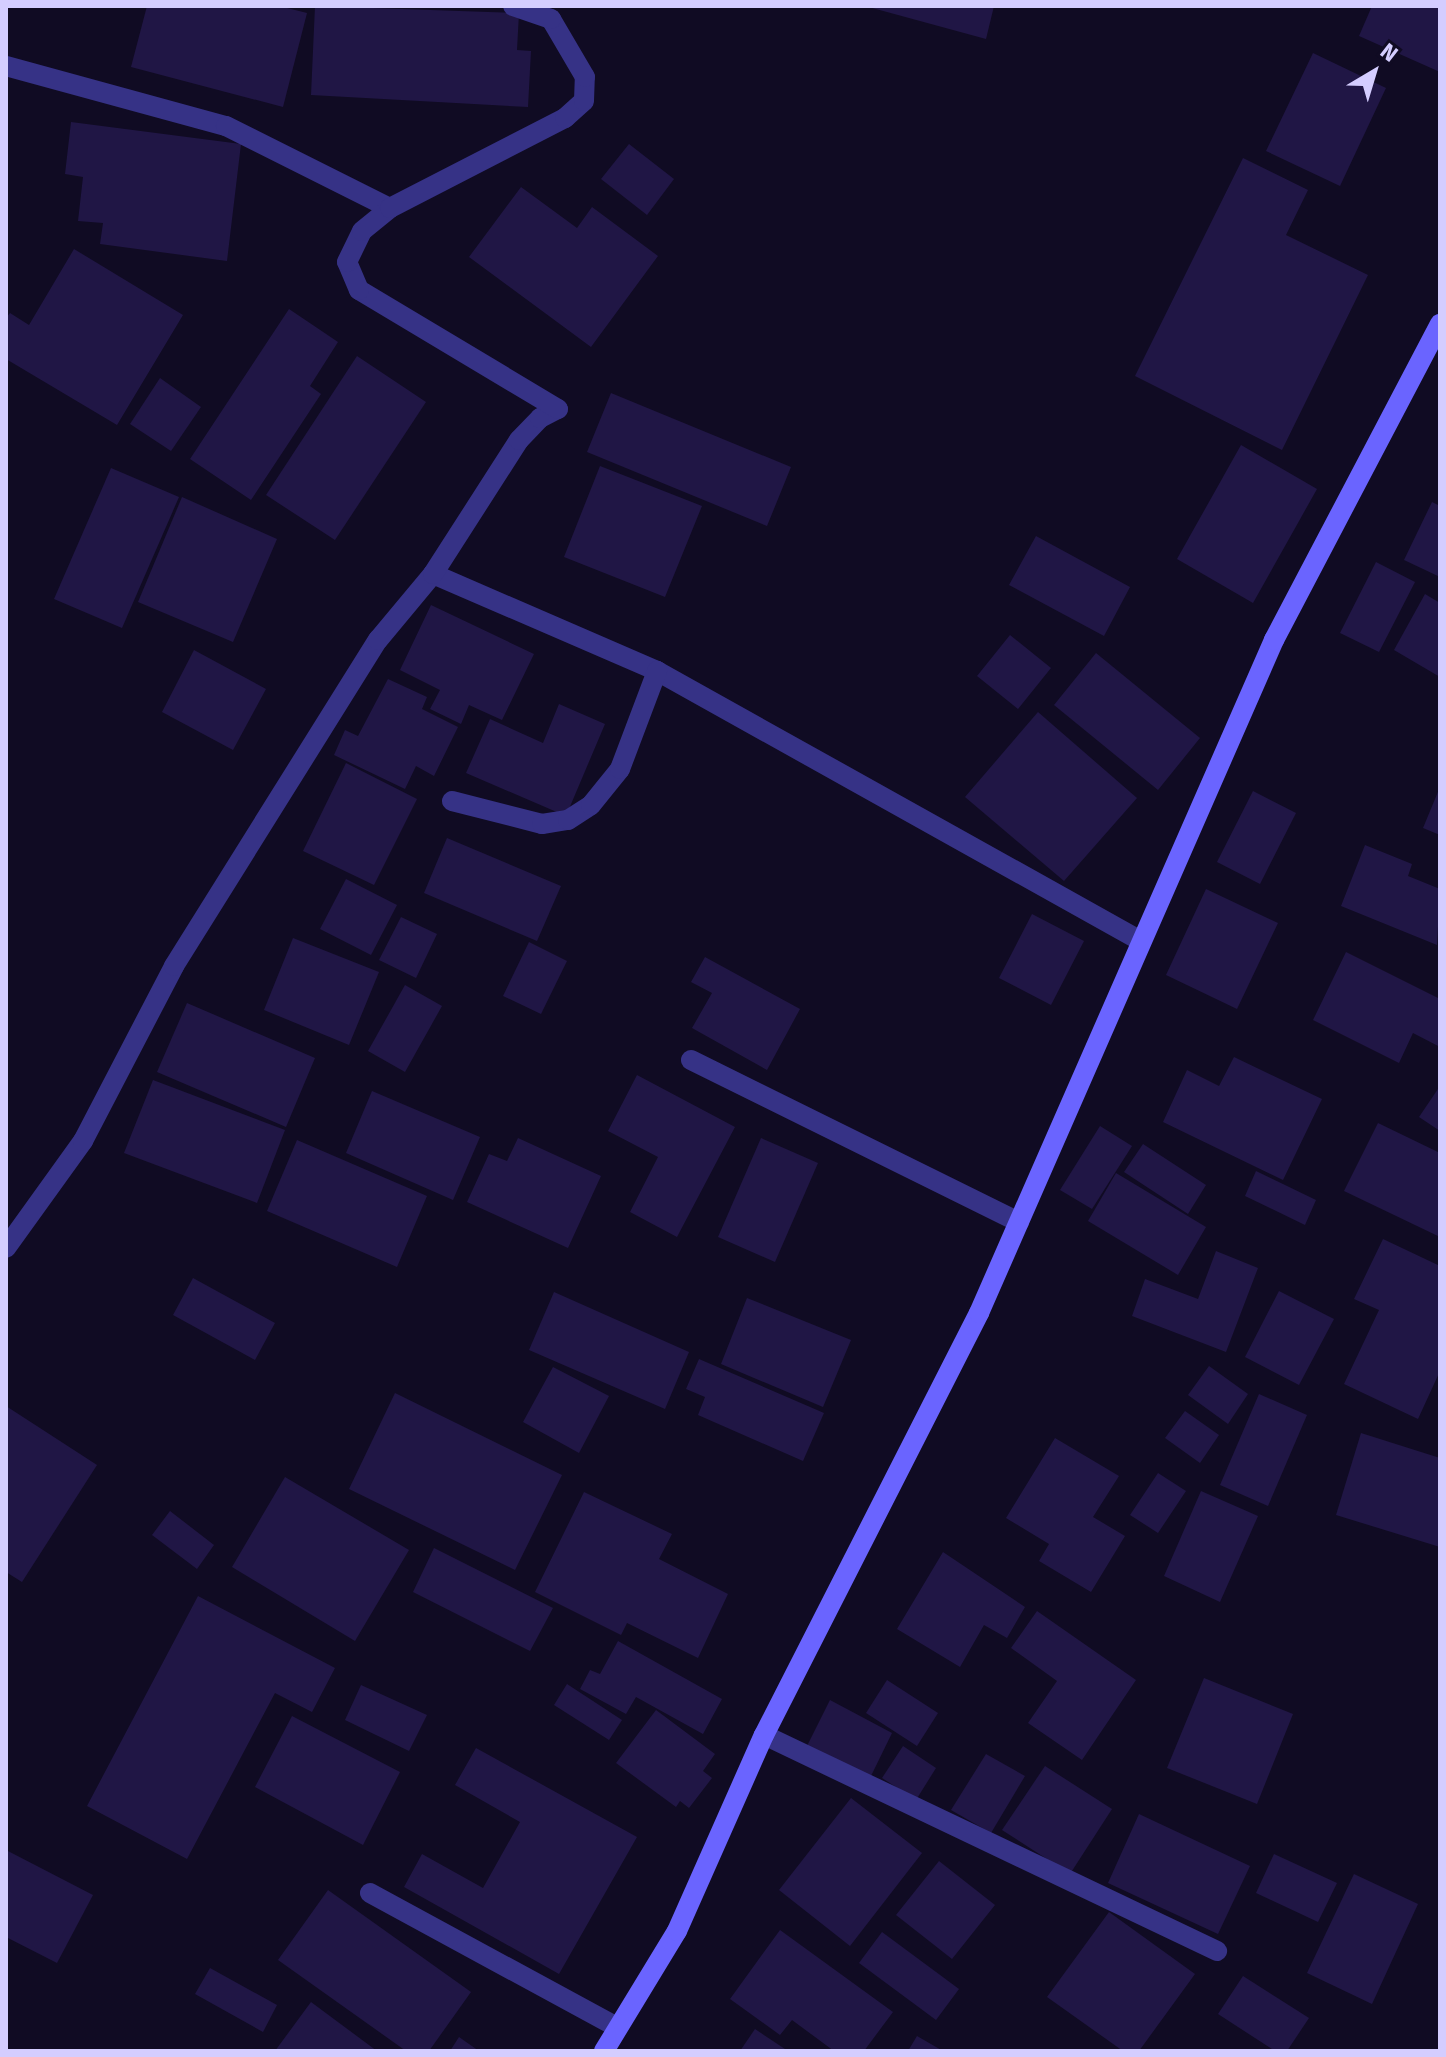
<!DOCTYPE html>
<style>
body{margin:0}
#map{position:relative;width:1446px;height:2057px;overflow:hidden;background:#100b23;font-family:"Fira Sans",sans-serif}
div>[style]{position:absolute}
.building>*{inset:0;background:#201645}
.street>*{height:20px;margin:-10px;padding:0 10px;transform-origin:10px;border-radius:10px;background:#363286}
.secondary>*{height:20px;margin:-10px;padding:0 10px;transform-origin:10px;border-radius:10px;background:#6a64ff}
span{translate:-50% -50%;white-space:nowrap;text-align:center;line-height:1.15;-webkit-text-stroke:7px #100b23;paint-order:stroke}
.frame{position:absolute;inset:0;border:8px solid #d4cdff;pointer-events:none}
.north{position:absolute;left:1334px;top:32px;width:80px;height:80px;-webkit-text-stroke:6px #100b23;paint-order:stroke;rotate:38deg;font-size:22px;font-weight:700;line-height:32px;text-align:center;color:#d4cdff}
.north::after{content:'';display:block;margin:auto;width:28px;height:36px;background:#d4cdff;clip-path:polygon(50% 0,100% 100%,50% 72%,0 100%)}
</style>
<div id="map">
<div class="building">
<div style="clip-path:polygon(147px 6px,279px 6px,307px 13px,283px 107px,131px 67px)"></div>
<div style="clip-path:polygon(315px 6px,519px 13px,517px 50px,531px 51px,528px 107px,311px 95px)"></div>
<div style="clip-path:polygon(865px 6px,994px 6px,986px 39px)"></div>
<div style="clip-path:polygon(1372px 6px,1440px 6px,1440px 72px,1359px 36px)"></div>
<div style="clip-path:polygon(1313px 53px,1386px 88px,1340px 186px,1266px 151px)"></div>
<div style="clip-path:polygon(71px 122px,241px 144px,227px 261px,100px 244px,103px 223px,78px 221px,83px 177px,65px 174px)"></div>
<div style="clip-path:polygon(629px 144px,674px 179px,647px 215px,601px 179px)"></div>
<div style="clip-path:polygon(1243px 158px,1308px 190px,1286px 235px,1368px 275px,1282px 450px,1135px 376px)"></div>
<div style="clip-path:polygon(521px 187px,577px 228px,592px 207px,658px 256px,591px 347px,469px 257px)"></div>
<div style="clip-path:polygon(74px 249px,183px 315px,117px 425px,6px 359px,6px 318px,10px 313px,29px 325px)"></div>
<div style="clip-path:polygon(289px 309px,338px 342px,310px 386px,321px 394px,251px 500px,190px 459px)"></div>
<div style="clip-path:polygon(357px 356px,426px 402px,335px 540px,266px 495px)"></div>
<div style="clip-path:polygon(160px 378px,201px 407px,171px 451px,130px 424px)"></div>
<div style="clip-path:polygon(611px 393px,791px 467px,767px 526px,587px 452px)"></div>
<div style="clip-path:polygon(1241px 445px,1317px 489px,1253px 603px,1177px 559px)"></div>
<div style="clip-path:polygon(600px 466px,702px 506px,665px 597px,564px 557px)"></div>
<div style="clip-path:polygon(111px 468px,179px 497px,122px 628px,54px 599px)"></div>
<div style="clip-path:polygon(182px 497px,277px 539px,233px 642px,138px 602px)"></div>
<div style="clip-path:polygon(1432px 502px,1440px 506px,1440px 577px,1404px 560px)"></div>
<div style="clip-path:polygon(1036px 536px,1130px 587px,1104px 636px,1009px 585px)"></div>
<div style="clip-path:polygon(1376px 562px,1415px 582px,1379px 652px,1340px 633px)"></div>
<div style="clip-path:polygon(1425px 594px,1440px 603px,1440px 677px,1394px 650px)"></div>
<div style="clip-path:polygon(431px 605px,534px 654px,502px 720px,469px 705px,461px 724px,430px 709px,440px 690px,400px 670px)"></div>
<div style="clip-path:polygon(1010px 635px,1051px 668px,1018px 709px,977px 676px)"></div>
<div style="clip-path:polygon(194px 650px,266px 689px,233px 750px,162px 712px)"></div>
<div style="clip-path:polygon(1096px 653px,1200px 738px,1158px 790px,1054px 705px)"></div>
<div style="clip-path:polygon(388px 679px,427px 697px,422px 709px,458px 727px,434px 776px,416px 766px,405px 789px,334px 755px,345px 730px,358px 736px)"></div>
<div style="clip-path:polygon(559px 704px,605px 724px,566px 816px,466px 773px,490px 719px,543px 743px)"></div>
<div style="clip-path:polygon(1038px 712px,1137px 798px,1064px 881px,965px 797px)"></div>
<div style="clip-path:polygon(346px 763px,417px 799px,374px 885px,303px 851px)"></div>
<div style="clip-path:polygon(1440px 787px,1440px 835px,1423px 828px)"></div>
<div style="clip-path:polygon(1253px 791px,1296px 813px,1260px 884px,1217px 862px)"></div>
<div style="clip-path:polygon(447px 838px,561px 886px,537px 941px,424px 893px)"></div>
<div style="clip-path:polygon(1365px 845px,1412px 864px,1408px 876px,1440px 889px,1437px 945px,1341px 906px)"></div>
<div style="clip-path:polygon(346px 879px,397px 905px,371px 955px,320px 929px)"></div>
<div style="clip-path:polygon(1206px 889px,1278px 923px,1237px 1009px,1166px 975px)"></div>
<div style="clip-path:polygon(1032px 914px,1084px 941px,1051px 1005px,999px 978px)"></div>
<div style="clip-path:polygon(401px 917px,437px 934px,416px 978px,379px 960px)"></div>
<div style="clip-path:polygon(293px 938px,379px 972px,349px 1045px,264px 1010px)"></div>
<div style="clip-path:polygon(529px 942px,567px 961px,541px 1014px,503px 996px)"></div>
<div style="clip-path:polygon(1346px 952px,1440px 999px,1440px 1047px,1413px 1033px,1399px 1063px,1313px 1020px)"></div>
<div style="clip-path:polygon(705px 957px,800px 1009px,767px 1070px,692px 1028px,712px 993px,691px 982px)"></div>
<div style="clip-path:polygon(405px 985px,442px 1006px,405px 1072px,368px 1051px)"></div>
<div style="clip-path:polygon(187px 1003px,315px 1058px,286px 1127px,157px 1072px)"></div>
<div style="clip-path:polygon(1234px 1057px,1322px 1099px,1283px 1180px,1163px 1122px,1187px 1070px,1219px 1086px)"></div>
<div style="clip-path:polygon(637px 1075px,735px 1127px,677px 1237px,630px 1212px,658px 1157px,608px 1131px)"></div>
<div style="clip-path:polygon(153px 1080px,285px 1130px,257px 1203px,124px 1153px)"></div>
<div style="clip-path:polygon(1440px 1086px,1440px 1131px,1419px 1117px)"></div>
<div style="clip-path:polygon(372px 1091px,480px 1137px,453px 1200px,346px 1153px)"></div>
<div style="clip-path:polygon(1378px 1123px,1440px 1153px,1440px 1237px,1344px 1191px)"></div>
<div style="clip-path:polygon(1100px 1126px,1132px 1146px,1092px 1209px,1060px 1190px)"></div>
<div style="clip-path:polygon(518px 1138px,601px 1176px,568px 1248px,467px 1202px,489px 1154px,507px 1161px)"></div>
<div style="clip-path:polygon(761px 1138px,818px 1163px,775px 1262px,718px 1237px)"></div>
<div style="clip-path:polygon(297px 1140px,427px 1196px,397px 1267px,267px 1211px)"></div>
<div style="clip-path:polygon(1143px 1144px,1206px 1185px,1188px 1214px,1124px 1172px)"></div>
<div style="clip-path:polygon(1256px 1171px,1316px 1200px,1305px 1225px,1245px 1196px)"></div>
<div style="clip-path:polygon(1116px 1173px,1206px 1227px,1178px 1275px,1088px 1221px)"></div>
<div style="clip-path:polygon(1383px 1239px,1440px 1266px,1440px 1371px,1418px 1419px,1344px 1384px,1379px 1310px,1354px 1299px)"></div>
<div style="clip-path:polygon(1216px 1251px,1258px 1268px,1226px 1352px,1132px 1316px,1145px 1279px,1198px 1299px)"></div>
<div style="clip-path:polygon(193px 1278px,275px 1323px,255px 1360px,173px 1315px)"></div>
<div style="clip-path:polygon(1279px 1291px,1334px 1319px,1299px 1385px,1245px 1357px)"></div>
<div style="clip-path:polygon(554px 1292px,689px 1352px,665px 1409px,529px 1350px)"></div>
<div style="clip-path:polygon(747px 1298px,851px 1340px,823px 1407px,721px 1364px)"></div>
<div style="clip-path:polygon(699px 1359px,824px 1413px,803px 1461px,698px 1415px,705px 1397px,686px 1389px)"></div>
<div style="clip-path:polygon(1209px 1366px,1248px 1394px,1228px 1424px,1188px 1395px)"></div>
<div style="clip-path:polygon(553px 1367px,609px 1396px,579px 1453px,523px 1422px)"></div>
<div style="clip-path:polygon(395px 1393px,562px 1475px,515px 1570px,349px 1489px)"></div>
<div style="clip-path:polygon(1259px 1394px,1307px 1415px,1268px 1506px,1220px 1485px)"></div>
<div style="clip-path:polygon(6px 1406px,97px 1465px,22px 1582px,6px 1572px)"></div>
<div style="clip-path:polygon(1185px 1411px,1219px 1435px,1200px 1463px,1165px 1438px)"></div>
<div style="clip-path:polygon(1361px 1433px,1440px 1458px,1440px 1547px,1336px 1515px)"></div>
<div style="clip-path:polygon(1055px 1438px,1119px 1476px,1093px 1517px,1125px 1536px,1091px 1592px,1039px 1561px,1049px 1544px,1006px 1518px)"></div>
<div style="clip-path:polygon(1158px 1473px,1186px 1491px,1158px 1533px,1130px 1515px)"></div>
<div style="clip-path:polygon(285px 1477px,409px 1550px,355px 1641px,232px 1567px)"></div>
<div style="clip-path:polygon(1201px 1491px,1258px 1516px,1220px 1602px,1164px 1576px)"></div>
<div style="clip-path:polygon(584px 1492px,672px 1534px,659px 1559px,728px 1594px,698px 1658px,627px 1623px,621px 1635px,535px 1592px)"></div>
<div style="clip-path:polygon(170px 1511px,214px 1545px,197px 1569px,152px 1535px)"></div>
<div style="clip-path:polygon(434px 1548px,553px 1608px,530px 1651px,413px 1592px)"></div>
<div style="clip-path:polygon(943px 1552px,1025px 1607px,1007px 1638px,984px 1625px,960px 1667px,897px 1629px)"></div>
<div style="clip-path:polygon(198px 1596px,335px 1668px,312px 1712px,275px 1693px,187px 1859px,87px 1806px)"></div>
<div style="clip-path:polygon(1037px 1611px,1136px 1680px,1082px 1760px,1028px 1723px,1057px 1681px,1011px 1648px)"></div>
<div style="clip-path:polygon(618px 1641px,722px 1699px,703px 1734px,636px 1697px,626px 1714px,580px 1689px,590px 1670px,600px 1674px)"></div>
<div style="clip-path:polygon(1204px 1678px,1293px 1714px,1257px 1804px,1167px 1768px)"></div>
<div style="clip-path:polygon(887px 1680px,938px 1713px,917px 1746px,866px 1713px)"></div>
<div style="clip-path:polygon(567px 1684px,622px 1720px,609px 1740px,554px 1705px)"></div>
<div style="clip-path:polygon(361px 1685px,427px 1715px,409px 1751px,345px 1720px)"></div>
<div style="clip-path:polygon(830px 1700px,892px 1733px,870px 1778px,807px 1746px)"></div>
<div style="clip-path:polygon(656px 1710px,715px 1754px,703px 1771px,712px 1778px,689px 1808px,680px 1801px,676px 1807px,616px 1763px)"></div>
<div style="clip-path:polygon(292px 1716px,400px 1772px,363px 1845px,255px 1787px)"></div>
<div style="clip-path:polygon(903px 1746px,936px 1768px,916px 1800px,882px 1778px)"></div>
<div style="clip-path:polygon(476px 1748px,637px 1837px,559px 1974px,404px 1887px,422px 1854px,483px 1888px,520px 1822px,455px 1785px)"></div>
<div style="clip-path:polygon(986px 1754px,1025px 1776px,991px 1833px,951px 1810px)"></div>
<div style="clip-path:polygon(1045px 1766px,1112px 1809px,1070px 1874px,1002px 1830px)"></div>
<div style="clip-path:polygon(851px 1798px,922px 1853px,850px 1946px,779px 1890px)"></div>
<div style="clip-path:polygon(1139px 1814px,1250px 1866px,1218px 1934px,1108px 1883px)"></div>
<div style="clip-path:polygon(6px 1850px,93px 1895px,57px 1963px,6px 1937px)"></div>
<div style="clip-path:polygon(1274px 1854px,1337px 1883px,1318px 1922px,1256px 1893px)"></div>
<div style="clip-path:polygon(939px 1861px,995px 1905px,952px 1959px,896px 1915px)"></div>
<div style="clip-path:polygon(1354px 1874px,1418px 1904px,1372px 2004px,1307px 1973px)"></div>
<div style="clip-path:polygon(328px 1890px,471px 1992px,429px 2051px,406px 2051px,278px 1960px)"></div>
<div style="clip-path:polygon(1109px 1912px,1195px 1974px,1139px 2051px,1123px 2051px,1047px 1997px)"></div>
<div style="clip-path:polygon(780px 1930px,893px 2012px,864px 2051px,834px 2051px,792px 2020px,780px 2035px,730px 1999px)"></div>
<div style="clip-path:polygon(882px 1932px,959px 1989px,936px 2020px,859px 1963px)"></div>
<div style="clip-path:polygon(210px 1968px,277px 2005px,263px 2032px,195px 1994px)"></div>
<div style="clip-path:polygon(1243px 1976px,1309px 2018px,1287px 2051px,1275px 2051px,1218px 2014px)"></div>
<div style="clip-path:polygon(311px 2002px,377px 2051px,275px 2051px)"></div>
<div style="clip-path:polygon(755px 2029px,788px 2051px,740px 2051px)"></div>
<div style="clip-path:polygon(917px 2036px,943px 2051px,908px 2051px)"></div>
<div style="clip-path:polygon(459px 2037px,479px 2051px,450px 2051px)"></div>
</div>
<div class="street">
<div style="left:6px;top:66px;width:228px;rotate:15.3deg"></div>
<div style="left:226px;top:126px;width:183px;rotate:26.6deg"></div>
<div style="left:433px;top:574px;width:244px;rotate:23.4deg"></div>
<div style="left:657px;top:671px;width:554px;rotate:29.16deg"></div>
<div style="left:452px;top:801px;width:93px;rotate:14.3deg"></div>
<div style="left:542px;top:824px;width:26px;rotate:-9deg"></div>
<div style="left:568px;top:820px;width:27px;rotate:-33deg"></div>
<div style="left:591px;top:805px;width:46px;rotate:-51.1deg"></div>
<div style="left:620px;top:769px;width:105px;rotate:-69.3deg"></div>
<div style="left:691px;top:1060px;width:366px;rotate:26.3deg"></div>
<div style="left:6px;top:1248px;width:132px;rotate:-54.3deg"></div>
<div style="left:83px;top:1141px;width:197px;rotate:-62.5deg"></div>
<div style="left:174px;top:966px;width:385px;rotate:-58deg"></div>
<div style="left:378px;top:640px;width:86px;rotate:-50.2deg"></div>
<div style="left:433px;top:574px;width:159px;rotate:-57.3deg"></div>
<div style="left:519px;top:440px;width:30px;rotate:-46deg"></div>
<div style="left:540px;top:418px;width:20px;rotate:-27deg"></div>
<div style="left:558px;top:409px;width:232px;rotate:-149.1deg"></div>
<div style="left:359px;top:290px;width:30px;rotate:-113deg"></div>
<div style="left:347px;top:262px;width:34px;rotate:-64deg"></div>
<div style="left:362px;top:231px;width:36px;rotate:-39deg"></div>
<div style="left:390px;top:208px;width:197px;rotate:-27.2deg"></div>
<div style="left:565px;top:118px;width:25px;rotate:-42deg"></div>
<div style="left:584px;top:101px;width:24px;rotate:-88deg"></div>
<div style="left:585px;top:77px;width:67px;rotate:-120.4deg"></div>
<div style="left:551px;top:19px;width:40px;rotate:-161.1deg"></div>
<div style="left:764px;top:1735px;width:502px;rotate:25.49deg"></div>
<div style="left:370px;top:1893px;width:281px;rotate:28.5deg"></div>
</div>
<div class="secondary">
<div style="left:604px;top:2051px;width:140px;rotate:-58.7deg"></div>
<div style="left:677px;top:1931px;width:214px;rotate:-66.1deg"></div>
<div style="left:764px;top:1735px;width:474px;rotate:-63deg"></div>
<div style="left:979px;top:1313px;width:735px;rotate:-66.33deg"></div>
<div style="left:1274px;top:640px;width:357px;rotate:-62.3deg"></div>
</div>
<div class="frame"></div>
<div class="north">N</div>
</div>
